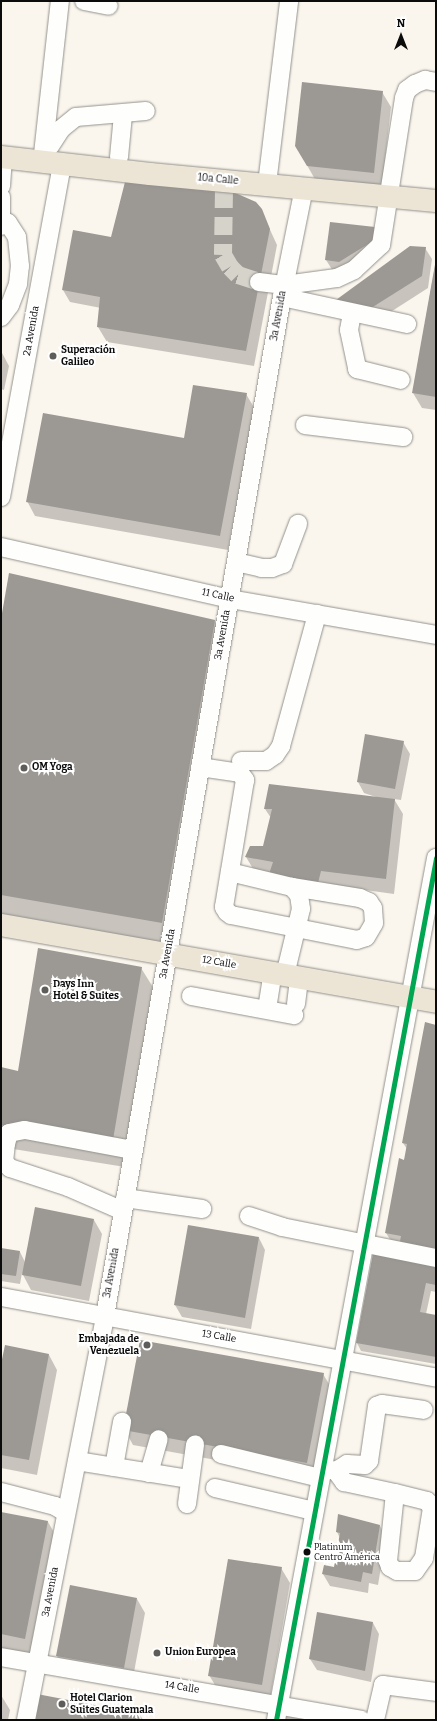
<!DOCTYPE html>
<meta charset="utf-8">
<style>
body{margin:0}
#map{position:relative;width:437px;height:1721px;overflow:hidden;background:#faf6ed;font-family:Bitter,serif}
div>[style]{position:absolute}
.shadow>*{inset:0;background:#0003}
.building>*{inset:0;background:#9c9894}
.minor-tunnel>*{height:18px;margin-top:-9px;transform-origin:0;background:repeating-linear-gradient(90deg,#d6d3cb 0 18px,transparent 0 27px)}
.roads{filter:drop-shadow(0 0 1px #93918d) drop-shadow(0 0 1px #93918d)}
.minor>*{height:18px;margin:-9px;padding:0 9px;transform-origin:9px;border-radius:9px;background:#fefefc}
.major>*{height:22px;margin:-11px;padding:0 11px;transform-origin:11px;border-radius:11px;background:#ece5d6}
.bus-1>*{height:5px;margin:-2.5px;padding:0 2.5px;transform-origin:2.5px;border-radius:2.5px;background:#00a651}
.dots>*{width:11px;height:11px;translate:-50% -50%;box-sizing:border-box;border:2px solid #fff;border-radius:50%}
span{translate:-50% -50%;white-space:nowrap;text-align:center;line-height:1.15;-webkit-text-stroke:4px #fff;paint-order:stroke}
.bus-label{font-size:9px;color:#0b0b0b}
.left{translate:0 -50%;text-align:left}
.street-label{font-size:10px;color:#0b0b0b}
.poi-label{font-size:10px;color:#0b0b0b;font-weight:700}
.right{translate:-100% -50%;text-align:right}
.frame{position:absolute;inset:0;border:2px solid #0b0b0b;pointer-events:none}
.north{position:absolute;left:381px;top:16px;width:40px;height:40px;-webkit-text-stroke:3px #fff;paint-order:stroke;rotate:0deg;font-size:11px;font-weight:700;line-height:16px;text-align:center;color:#0b0b0b}
.north::after{content:'';display:block;margin:auto;width:14px;height:18px;background:#0b0b0b;clip-path:polygon(50% 0,100% 100%,50% 72%,0 100%)}
</style>
<div id="map">
<div class="shadow">
<div style="clip-path:polygon(382px 92px,391px 107px,382px 188px,316px 181px,296px 146px)"></div>
<div style="clip-path:polygon(261px 210px,277px 245px,254px 366px,107px 342px,98px 327px,101px 308px,70px 302px,63px 290px,74px 232px,112px 240px)"></div>
<div style="clip-path:polygon(375px 228px,380px 253px,333px 271px,326px 260px)"></div>
<div style="clip-path:polygon(425px 248px,432px 259px,428px 288px,375px 322px,337px 316px)"></div>
<div style="clip-path:polygon(436px 260px,436px 410px,422px 408px,413px 393px)"></div>
<div style="clip-path:polygon(1px 351px,9px 366px,4px 390px,1px 389px)"></div>
<div style="clip-path:polygon(246px 394px,255px 409px,228px 550px,35px 516px,27px 501px,185px 439px)"></div>
<div style="clip-path:polygon(214px 620px,228px 645px,176px 948px,1px 917px,1px 625px)"></div>
<div style="clip-path:polygon(403px 742px,410px 754px,401px 800px,394px 799px,403px 814px,394px 894px,329px 885px,325px 902px,308px 899px,255px 872px,246px 857px,250px 847px,264px 847px,271px 818px,265px 809px,270px 785px,379px 798px,364px 793px,358px 782px)"></div>
<div style="clip-path:polygon(141px 968px,156px 992px,125px 1167px,7px 1148px,1px 1138px,1px 1068px,19px 1072px)"></div>
<div style="clip-path:polygon(436px 1026px,436px 1292px,431px 1291px,426px 1314px,436px 1316px,436px 1364px,361px 1351px,357px 1343px,391px 1241px,386px 1233px,404px 1162px,407px 1149px,403px 1143px)"></div>
<div style="clip-path:polygon(94px 1220px,102px 1234px,89px 1301px,31px 1290px,22px 1273px,20px 1284px,1px 1281px,1px 1249px,20px 1252px,25px 1262px)"></div>
<div style="clip-path:polygon(189px 1226px,259px 1238px,265px 1250px,251px 1329px,182px 1317px,175px 1305px)"></div>
<div style="clip-path:polygon(49px 1355px,57px 1370px,37px 1475px,1px 1468px,1px 1369px)"></div>
<div style="clip-path:polygon(323px 1374px,332px 1389px,315px 1478px,133px 1445px,125px 1430px)"></div>
<div style="clip-path:polygon(1px 1513px,48px 1522px,59px 1541px,36px 1658px,1px 1651px)"></div>
<div style="clip-path:polygon(380px 1526px,386px 1537px,378px 1585px,369px 1583px,368px 1593px,330px 1586px,323px 1574px,335px 1568px,340px 1538px,337px 1532px)"></div>
<div style="clip-path:polygon(281px 1568px,290px 1583px,270px 1699px,218px 1690px,209px 1675px)"></div>
<div style="clip-path:polygon(137px 1599px,145px 1613px,132px 1683px,66px 1671px,57px 1656px)"></div>
<div style="clip-path:polygon(373px 1623px,379px 1634px,371px 1682px,317px 1670px,310px 1659px)"></div>
<div style="clip-path:polygon(1px 1695px,10px 1710px,8px 1720px,1px 1720px)"></div>
<div style="clip-path:polygon(287px 1711px,346px 1720px,285px 1720px)"></div>
<div style="clip-path:polygon(140px 1715px,143px 1720px,34px 1720px)"></div>
</div>
<div class="building">
<div style="clip-path:polygon(302px 82px,383px 91px,374px 173px,307px 166px,295px 146px)"></div>
<div style="clip-path:polygon(126px 178px,231px 191px,256px 202px,262px 209px,270px 229px,246px 351px,97px 327px,100px 297px,62px 290px,73px 230px,111px 237px)"></div>
<div style="clip-path:polygon(330px 222px,375px 227px,373px 241px,339px 262px,325px 260px)"></div>
<div style="clip-path:polygon(410px 246px,426px 247px,422px 276px,368px 310px,329px 305px)"></div>
<div style="clip-path:polygon(436px 259px,436px 397px,412px 393px)"></div>
<div style="clip-path:polygon(193px 385px,247px 393px,220px 536px,26px 502px,43px 413px,184px 438px)"></div>
<div style="clip-path:polygon(9px 573px,215px 620px,162px 923px,1px 895px,1px 619px)"></div>
<div style="clip-path:polygon(365px 734px,404px 741px,395px 789px,357px 782px)"></div>
<div style="clip-path:polygon(269px 784px,395px 799px,386px 879px,321px 871px,317px 887px,269px 874px,273px 862px,245px 857px,250px 846px,263px 846px,272px 809px,264px 809px)"></div>
<div style="clip-path:polygon(38px 948px,142px 967px,112px 1146px,111px 1143px,1px 1125px,1px 1067px,18px 1071px)"></div>
<div style="clip-path:polygon(425px 1022px,436px 1025px,436px 1285px,426px 1283px,420px 1312px,436px 1315px,436px 1357px,356px 1343px,374px 1248px,398px 1252px,401px 1236px,385px 1233px,399px 1158px,404px 1160px,407px 1144px,402px 1143px)"></div>
<div style="clip-path:polygon(35px 1207px,94px 1219px,81px 1286px,22px 1275px)"></div>
<div style="clip-path:polygon(188px 1225px,259px 1237px,245px 1318px,174px 1305px)"></div>
<div style="clip-path:polygon(1px 1248px,20px 1251px,16px 1276px,1px 1274px)"></div>
<div style="clip-path:polygon(140px 1340px,324px 1373px,307px 1463px,123px 1430px)"></div>
<div style="clip-path:polygon(5px 1345px,49px 1354px,29px 1460px,1px 1455px,1px 1364px)"></div>
<div style="clip-path:polygon(1px 1512px,48px 1521px,25px 1639px,1px 1634px)"></div>
<div style="clip-path:polygon(338px 1514px,380px 1525px,372px 1574px,363px 1572px,361px 1582px,322px 1574px,324px 1565px,334px 1567px,340px 1533px,336px 1532px)"></div>
<div style="clip-path:polygon(228px 1559px,282px 1567px,262px 1685px,208px 1676px)"></div>
<div style="clip-path:polygon(70px 1585px,137px 1598px,124px 1668px,56px 1656px)"></div>
<div style="clip-path:polygon(317px 1612px,373px 1622px,365px 1671px,309px 1659px)"></div>
<div style="clip-path:polygon(37px 1694px,141px 1714px,139px 1720px,33px 1720px)"></div>
</div>
<div class="minor-tunnel">
<div style="left:224px;top:190px;width:65px;rotate:90.9deg"></div>
<div style="left:223px;top:255px;width:14px;rotate:60deg"></div>
<div style="left:230px;top:267px;width:11px;rotate:45deg"></div>
<div style="left:238px;top:275px;width:22px;rotate:18deg"></div>
</div>
<div class="roads">
<div class="minor">
<div style="left:84px;top:1px;width:25px;rotate:11deg"></div>
<div style="left:50px;top:146px;width:20px;rotate:-57deg"></div>
<div style="left:61px;top:129px;width:19px;rotate:-39deg"></div>
<div style="left:76px;top:117px;width:70px;rotate:-4.9deg"></div>
<div style="left:119px;top:157px;width:42px;rotate:-84.6deg"></div>
<div style="left:42px;top:163px;width:163px;rotate:-83.7deg"></div>
<div style="left:267px;top:184px;width:184px;rotate:-83.1deg"></div>
<div style="left:1px;top:186px;width:29px;rotate:-86deg"></div>
<div style="left:1px;top:197px;width:29px;rotate:90deg"></div>
<div style="left:259px;top:282px;width:26px;rotate:7deg"></div>
<div style="left:285px;top:285px;width:52px;rotate:-7.7deg"></div>
<div style="left:337px;top:278px;width:19px;rotate:-25deg"></div>
<div style="left:354px;top:270px;width:37px;rotate:-43deg"></div>
<div style="left:381px;top:245px;width:149px;rotate:-81.1deg"></div>
<div style="left:404px;top:98px;width:9px;rotate:-69deg"></div>
<div style="left:407px;top:90px;width:10px;rotate:-37deg"></div>
<div style="left:415px;top:84px;width:11px;rotate:-22deg"></div>
<div style="left:425px;top:80px;width:11px;rotate:10deg"></div>
<div style="left:282px;top:297px;width:128px;rotate:12.2deg"></div>
<div style="left:352px;top:313px;width:17px;rotate:100deg"></div>
<div style="left:349px;top:330px;width:40px;rotate:78deg"></div>
<div style="left:357px;top:369px;width:45px;rotate:14deg"></div>
<div style="left:1px;top:317px;width:15px;rotate:-53deg"></div>
<div style="left:10px;top:305px;width:22px;rotate:-69deg"></div>
<div style="left:18px;top:284px;width:18px;rotate:-84deg"></div>
<div style="left:20px;top:266px;width:29px;rotate:-96deg"></div>
<div style="left:17px;top:237px;width:17px;rotate:-123deg"></div>
<div style="left:8px;top:223px;width:7px;rotate:-153deg"></div>
<div style="left:305px;top:425px;width:99px;rotate:7deg"></div>
<div style="left:1px;top:497px;width:338px;rotate:-79.6deg"></div>
<div style="left:1px;top:547px;width:235px;rotate:12.8deg"></div>
<div style="left:230px;top:599px;width:209px;rotate:9.9deg"></div>
<div style="left:236px;top:562px;width:26px;rotate:13deg"></div>
<div style="left:261px;top:568px;width:11px"></div>
<div style="left:272px;top:568px;width:12px;rotate:-20deg"></div>
<div style="left:283px;top:564px;width:43px;rotate:-69.4deg"></div>
<div style="left:241px;top:761px;width:25px"></div>
<div style="left:266px;top:761px;width:11px;rotate:-34deg"></div>
<div style="left:275px;top:755px;width:11px;rotate:-56deg"></div>
<div style="left:281px;top:746px;width:137px;rotate:-74.7deg"></div>
<div style="left:200px;top:767px;width:40px;rotate:8.5deg"></div>
<div style="left:240px;top:773px;width:9px;rotate:54deg"></div>
<div style="left:245px;top:780px;width:129px;rotate:99.4deg"></div>
<div style="left:224px;top:907px;width:6px;rotate:59deg"></div>
<div style="left:227px;top:912px;width:5px;rotate:37deg"></div>
<div style="left:231px;top:915px;width:128px;rotate:11.2deg"></div>
<div style="left:357px;top:940px;width:9px;rotate:-18deg"></div>
<div style="left:366px;top:937px;width:16px;rotate:-60deg"></div>
<div style="left:374px;top:923px;width:15px;rotate:-94deg"></div>
<div style="left:373px;top:908px;width:7px;rotate:-124deg"></div>
<div style="left:369px;top:902px;width:10px;rotate:-156deg"></div>
<div style="left:360px;top:898px;width:69px;rotate:-170.8deg"></div>
<div style="left:292px;top:887px;width:64px;rotate:-166.4deg"></div>
<div style="left:285px;top:975px;width:68px;rotate:-76.4deg"></div>
<div style="left:301px;top:909px;width:14px;rotate:-98deg"></div>
<div style="left:299px;top:895px;width:11px;rotate:-131deg"></div>
<div style="left:191px;top:996px;width:105px;rotate:10.5deg"></div>
<div style="left:296px;top:1004px;width:26px;rotate:-83deg"></div>
<div style="left:267px;top:1009px;width:36px;rotate:-81deg"></div>
<div style="left:125px;top:1198px;width:78px;rotate:8.1deg"></div>
<div style="left:123px;top:1211px;width:60px;rotate:-156.4deg"></div>
<div style="left:68px;top:1187px;width:61px;rotate:-161.9deg"></div>
<div style="left:10px;top:1168px;width:8px;rotate:-135deg"></div>
<div style="left:4px;top:1162px;width:18px;rotate:-84deg"></div>
<div style="left:6px;top:1144px;width:11px;rotate:-75deg"></div>
<div style="left:9px;top:1133px;width:16px;rotate:-11deg"></div>
<div style="left:25px;top:1130px;width:110px;rotate:10.5deg"></div>
<div style="left:249px;top:1216px;width:35px;rotate:18deg"></div>
<div style="left:282px;top:1227px;width:157px;rotate:11.4deg"></div>
<div style="left:1px;top:1297px;width:442px;rotate:10.5deg"></div>
<div style="left:221px;top:1454px;width:102px;rotate:13.6deg"></div>
<div style="left:77px;top:1461px;width:114px;rotate:9.1deg"></div>
<div style="left:114px;top:1467px;width:46px;rotate:-79.9deg"></div>
<div style="left:325px;top:1469px;width:11px;rotate:10deg"></div>
<div style="left:336px;top:1471px;width:14px;rotate:54deg"></div>
<div style="left:344px;top:1482px;width:52px;rotate:12.2deg"></div>
<div style="left:336px;top:1471px;width:13px;rotate:-32deg"></div>
<div style="left:347px;top:1464px;width:18px;rotate:3deg"></div>
<div style="left:365px;top:1465px;width:6px;rotate:-45deg"></div>
<div style="left:369px;top:1461px;width:56px;rotate:-81.7deg"></div>
<div style="left:377px;top:1406px;width:5px;rotate:-22deg"></div>
<div style="left:382px;top:1404px;width:42px;rotate:8.1deg"></div>
<div style="left:149px;top:1473px;width:35px;rotate:-74deg"></div>
<div style="left:215px;top:1488px;width:102px;rotate:13.1deg"></div>
<div style="left:1px;top:1492px;width:56px;rotate:14.5deg"></div>
<div style="left:55px;top:1506px;width:13px;rotate:32deg"></div>
<div style="left:395px;top:1493px;width:33px;rotate:14deg"></div>
<div style="left:427px;top:1501px;width:9px;rotate:54deg"></div>
<div style="left:432px;top:1508px;width:51px;rotate:99.1deg"></div>
<div style="left:424px;top:1558px;width:16px;rotate:125deg"></div>
<div style="left:415px;top:1571px;width:18px;rotate:180deg"></div>
<div style="left:397px;top:1571px;width:8px;rotate:-150deg"></div>
<div style="left:390px;top:1567px;width:6px;rotate:-108deg"></div>
<div style="left:388px;top:1561px;width:68px;rotate:-84.1deg"></div>
<div style="left:187px;top:1504px;width:60px;rotate:-82.3deg"></div>
<div style="left:1px;top:1657px;width:366px;rotate:9.9deg"></div>
<div style="left:26px;top:1720px;width:412px;rotate:-78.9deg"></div>
<div style="left:105px;top:1316px;width:1034px;rotate:-80.15deg"></div>
<div style="left:282px;top:297px;width:111px;rotate:-78.6deg"></div>
<div style="left:276px;top:1720px;width:877px;rotate:-79.48deg"></div>
<div style="left:375px;top:1720px;width:36px;rotate:-77deg"></div>
<div style="left:383px;top:1685px;width:53px;rotate:7.5deg"></div>
</div>
<div class="major">
<div style="left:1px;top:157px;width:150px;rotate:6.5deg"></div>
<div style="left:150px;top:174px;width:287px;rotate:5.4deg"></div>
<div style="left:1px;top:925px;width:442px;rotate:10deg"></div>
</div>
</div>
<div class="bus-1">
<div style="left:276px;top:1720px;width:877px;rotate:-79.48deg"></div>
</div>
<div class="dots">
<div style="left:53px;top:356px;background:#5f5d5a"></div>
<div style="left:24px;top:768px;background:#5f5d5a"></div>
<div style="left:45px;top:990px;background:#5f5d5a"></div>
<div style="left:147px;top:1345px;background:#5f5d5a"></div>
<div style="left:307px;top:1552px;background:#0b0b0b"></div>
<div style="left:157px;top:1653px;background:#5f5d5a"></div>
<div style="left:62px;top:1704px;background:#5f5d5a"></div>
</div>
<div class="bus-label">
<span class="left" style="left:314px;top:1552px">Platinum<br>Centro Amėrica</span>
</div>
<div class="street-label">
<span style="left:218px;top:180px;rotate:5deg">10a Calle</span>
<span style="left:279px;top:316px;rotate:-80deg">3a Avenida</span>
<span style="left:32px;top:331px;rotate:-80deg">2a Avenida</span>
<span style="left:218px;top:596px;rotate:12deg">11 Calle</span>
<span style="left:223px;top:635px;rotate:-80deg">3a Avenida</span>
<span style="left:168px;top:954px;rotate:-80deg">3a Avenida</span>
<span style="left:219px;top:963px;rotate:10deg">12 Calle</span>
<span style="left:112px;top:1273px;rotate:-80deg">3a Avenida</span>
<span style="left:219px;top:1337px;rotate:10deg">13 Calle</span>
<span style="left:51px;top:1592px;rotate:-79deg">3a Avenida</span>
<span style="left:182px;top:1688px;rotate:9deg">14 Calle</span>
</div>
<div class="poi-label">
<span class="left" style="left:61px;top:356px">Superación<br>Galileo</span>
<span class="left" style="left:32px;top:768px">OM Yoga</span>
<span class="left" style="left:53px;top:990px">Days Inn<br>Hotel &amp; Suites</span>
<span class="right" style="left:139px;top:1345px">Embajada de<br>Venezuela</span>
<span class="left" style="left:165px;top:1653px">Union Europea</span>
<span class="left" style="left:70px;top:1704px">Hotel Clarion<br>Suites Guatemala</span>
</div>
<div class="frame"></div>
<div class="north">N</div>
</div>
